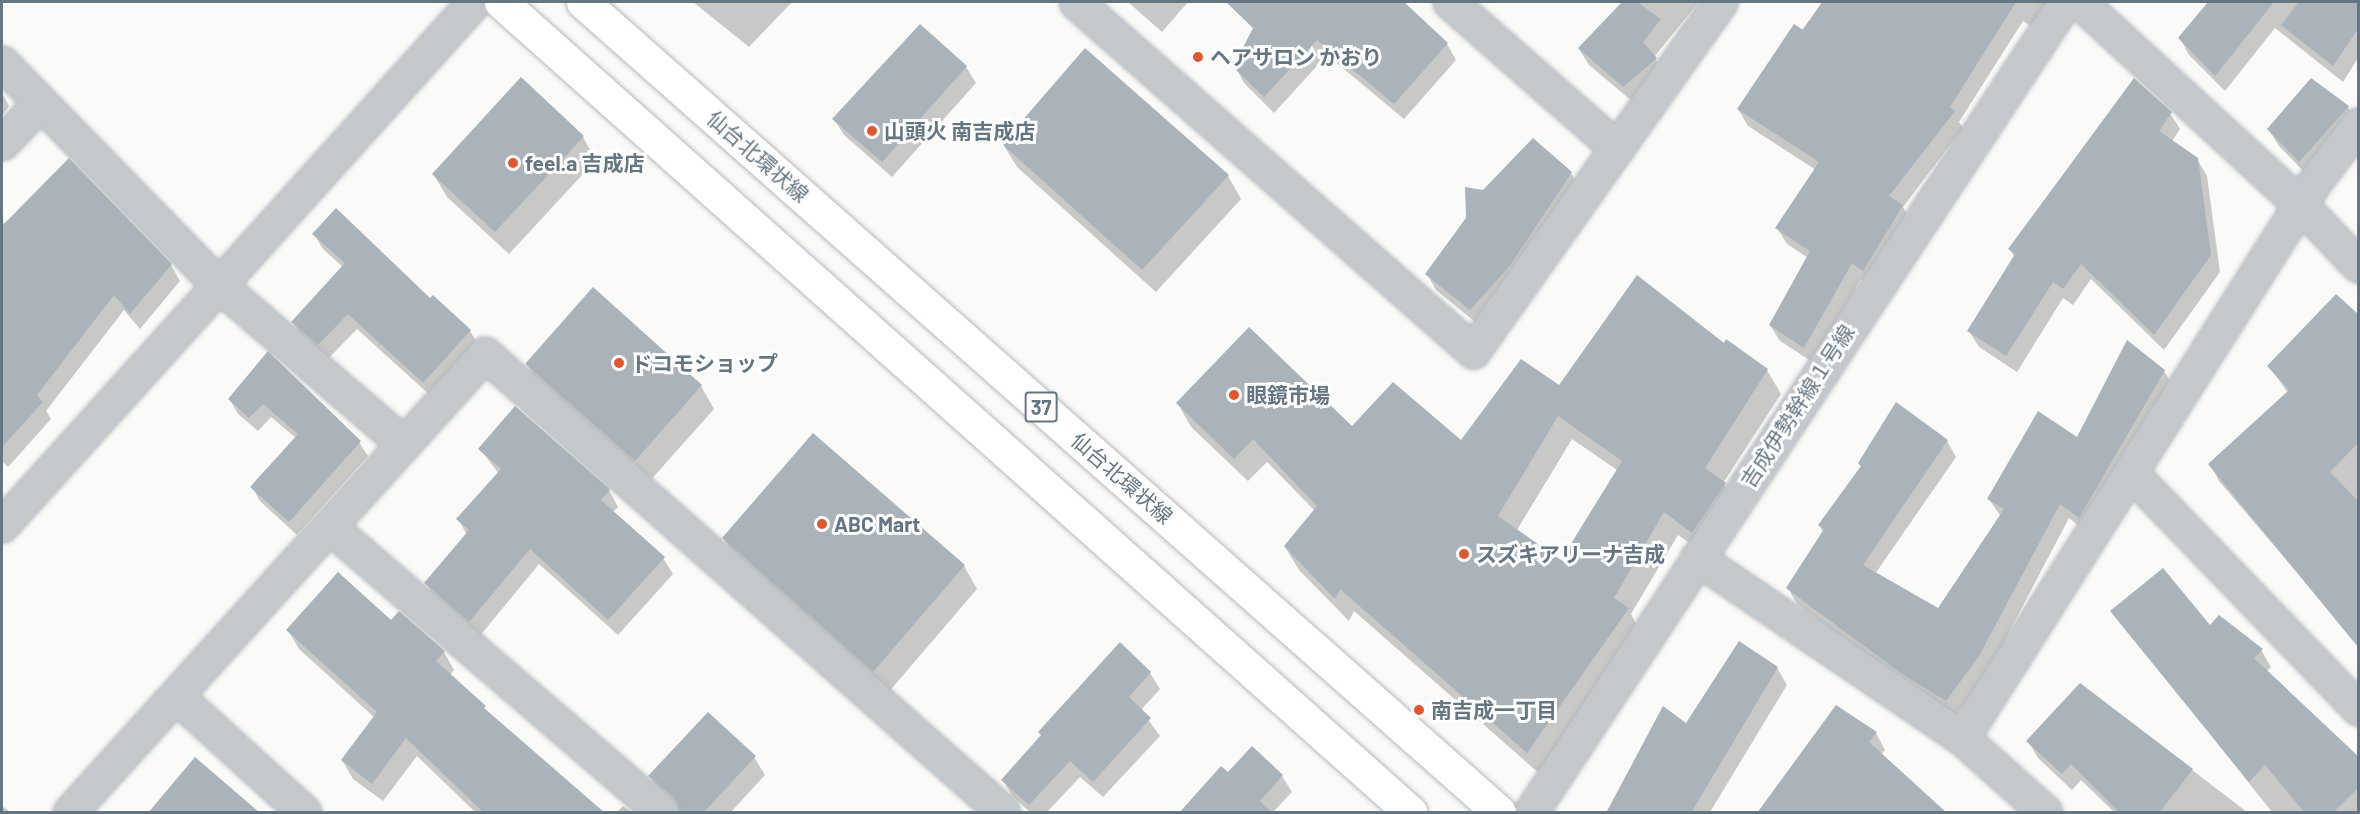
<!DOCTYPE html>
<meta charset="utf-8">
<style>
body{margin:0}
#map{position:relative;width:2360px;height:814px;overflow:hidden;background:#fafaf8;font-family:Barlow,"Noto Sans JP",sans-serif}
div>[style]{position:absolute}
.shadow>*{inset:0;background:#0003}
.building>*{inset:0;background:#aab3b9}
.roads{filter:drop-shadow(0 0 2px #b5babe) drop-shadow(0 0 2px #b5babe)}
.minor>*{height:33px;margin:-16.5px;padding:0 16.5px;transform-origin:16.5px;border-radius:16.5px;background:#c3c8cc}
.major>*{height:33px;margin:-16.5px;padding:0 16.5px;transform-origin:16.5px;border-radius:16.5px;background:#fff}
.dots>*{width:16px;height:16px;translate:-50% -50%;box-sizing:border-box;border:3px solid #fff;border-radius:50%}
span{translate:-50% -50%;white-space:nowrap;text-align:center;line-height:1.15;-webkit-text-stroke:6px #fff;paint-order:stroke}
.shield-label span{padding:2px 4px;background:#fff;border:2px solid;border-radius:4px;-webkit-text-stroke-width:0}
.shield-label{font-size:20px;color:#657683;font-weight:700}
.poi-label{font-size:21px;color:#657683;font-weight:700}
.left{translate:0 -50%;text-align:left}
.street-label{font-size:21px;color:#657683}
.frame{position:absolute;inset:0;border:3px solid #657683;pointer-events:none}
</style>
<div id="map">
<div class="shadow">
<div style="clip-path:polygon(693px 2px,792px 2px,749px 47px)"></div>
<div style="clip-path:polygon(1128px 2px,1188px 2px,1162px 32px)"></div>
<div style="clip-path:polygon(1293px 2px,1383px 2px,1403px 21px,1447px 44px,1456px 60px,1404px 119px,1327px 55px,1274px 113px,1244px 83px,1235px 66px)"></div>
<div style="clip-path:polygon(1624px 2px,1699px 2px,1654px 57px,1666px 75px,1633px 102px,1589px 65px,1579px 49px)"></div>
<div style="clip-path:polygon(1824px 2px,1901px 2px,1835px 127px,1856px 140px,1952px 2px,2056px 2px,2039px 32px,2023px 21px,1959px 122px,1963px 128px,1903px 207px,1912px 223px,1872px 286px,1861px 279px,1814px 363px,1780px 341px,1770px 325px,1808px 258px,1787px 244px,1777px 228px,1816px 170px,1748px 126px,1738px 109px)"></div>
<div style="clip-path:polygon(2210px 2px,2358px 2px,2358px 58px,2343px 82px,2275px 28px,2225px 91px,2189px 55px,2180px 38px)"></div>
<div style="clip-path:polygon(1085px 50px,1228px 176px,1241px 199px,1156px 292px,1017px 167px,1003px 144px)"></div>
<div style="clip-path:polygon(966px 67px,976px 83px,892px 177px,844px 135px,834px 119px)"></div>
<div style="clip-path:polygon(521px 79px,583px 137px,596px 160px,509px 254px,447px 197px,434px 175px)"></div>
<div style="clip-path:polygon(2px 93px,9px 106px,2px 116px)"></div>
<div style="clip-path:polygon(2348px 107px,2357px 124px,2309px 177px,2279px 146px,2269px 130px)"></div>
<div style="clip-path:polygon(2170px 113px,2180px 129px,2172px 141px,2197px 159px,2207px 176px,2220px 272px,2164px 350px,2091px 279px,2073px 305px,2063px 298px,2017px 372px,1979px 347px,1969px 331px,2015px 258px,2010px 249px)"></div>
<div style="clip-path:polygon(1533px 140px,1571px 173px,1581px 190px,1480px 326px,1436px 290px,1427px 274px,1484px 192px)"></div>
<div style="clip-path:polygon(2px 223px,171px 265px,180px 281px,140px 329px,124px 310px,46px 411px,51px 419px,8px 467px,2px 461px,2px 364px,15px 348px,2px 329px)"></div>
<div style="clip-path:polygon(314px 234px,430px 300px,433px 297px,470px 331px,479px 346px,432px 397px,357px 329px,327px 360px,302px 338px,293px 323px,343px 267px,323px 249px)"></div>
<div style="clip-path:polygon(2336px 296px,2358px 316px,2358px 644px,2219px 481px,2210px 464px,2288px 393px,2269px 366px)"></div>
<div style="clip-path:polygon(evenodd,1724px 345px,1767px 370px,1781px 394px,1723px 483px,1738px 507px,1706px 555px,1678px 535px,1631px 614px,1641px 633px,1541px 775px,1354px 611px,1349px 621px,1299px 570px,1285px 547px,1315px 511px,1267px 462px,1248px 481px,1191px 427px,1178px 404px,1461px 442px,1560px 387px,1724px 345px,1572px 439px,1617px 470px,1561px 562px,1517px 530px,1572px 439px)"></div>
<div style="clip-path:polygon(268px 354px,359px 442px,368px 456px,297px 535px,260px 501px,252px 487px,296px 438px,271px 417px,258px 431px,238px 414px,230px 400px)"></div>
<div style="clip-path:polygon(527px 364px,701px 386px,714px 409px,648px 483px,540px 387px)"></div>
<div style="clip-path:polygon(2164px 371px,2173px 386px,2088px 533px,2069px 518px,1988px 672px,1955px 716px,1912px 690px,1797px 604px,1788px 588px,1823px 532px,1819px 525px,1862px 468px,1859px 463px,1947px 441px,1956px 457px,1875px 574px,1938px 610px,2001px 517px,1989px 499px,2078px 439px)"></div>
<div style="clip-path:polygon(480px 449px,609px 490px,618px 507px,613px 512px,663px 558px,673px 574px,618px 635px,539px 564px,479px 637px,435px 599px,426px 583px,467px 535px,458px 519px,499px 474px)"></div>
<div style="clip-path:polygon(724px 539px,964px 566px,977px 589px,887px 694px,737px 561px)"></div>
<div style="clip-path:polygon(2112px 611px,2210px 628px,2261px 650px,2271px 667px,2266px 672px,2358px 759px,2358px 812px,2272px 812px)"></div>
<div style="clip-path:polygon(392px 622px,444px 652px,454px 670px,450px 675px,490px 715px,603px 812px,475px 812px,417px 756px,383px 801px,353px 779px,342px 760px,374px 717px,299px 649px,288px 630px)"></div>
<div style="clip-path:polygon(1777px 668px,1787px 685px,1710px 812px,1608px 812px,1686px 726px)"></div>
<div style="clip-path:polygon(1150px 673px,1160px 689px,1141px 710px,1160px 736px,1103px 797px,1080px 777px,1047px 812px,1030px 812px,1012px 796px,1003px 780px,1042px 736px)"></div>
<div style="clip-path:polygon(2081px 685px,2247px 812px,2114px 812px,2081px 780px,2072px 790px,2038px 758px,2028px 741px)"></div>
<div style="clip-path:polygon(1876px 733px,1885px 750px,1881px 755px,1759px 812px)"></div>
<div style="clip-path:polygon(754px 757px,765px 775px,731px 812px,679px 812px,661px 795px,650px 777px)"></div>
<div style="clip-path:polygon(1282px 776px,1292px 792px,1273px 812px,1181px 812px)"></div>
<div style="clip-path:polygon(2px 806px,10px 812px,2px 812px)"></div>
<div style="clip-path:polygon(623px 806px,632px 812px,617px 812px)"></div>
</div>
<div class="building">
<div style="clip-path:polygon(1226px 2px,1404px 2px,1448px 43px,1394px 104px,1317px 40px,1264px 97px,1233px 67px,1253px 28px)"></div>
<div style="clip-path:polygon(1622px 2px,1637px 2px,1661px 19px,1643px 42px,1657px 58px,1623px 87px,1578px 48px)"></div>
<div style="clip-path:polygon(1822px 2px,2016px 2px,1950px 107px,1955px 111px,1889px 196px,1903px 205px,1863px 271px,1852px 263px,1804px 348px,1769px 325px,1810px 251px,1775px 228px,1819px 162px,1737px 109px,1794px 24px,1803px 30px)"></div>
<div style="clip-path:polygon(2208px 2px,2274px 2px,2215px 76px,2178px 38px)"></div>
<div style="clip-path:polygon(2299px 2px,2358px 2px,2358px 29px,2333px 66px,2281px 25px)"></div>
<div style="clip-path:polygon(920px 24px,967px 66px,882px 162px,832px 119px)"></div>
<div style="clip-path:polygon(1085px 48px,1229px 175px,1142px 270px,1002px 144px)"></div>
<div style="clip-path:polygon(521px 77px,584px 136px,495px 232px,432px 174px)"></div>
<div style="clip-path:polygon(2134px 78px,2172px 112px,2159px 131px,2198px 158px,2211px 255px,2154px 335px,2081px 264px,2063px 289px,2053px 282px,2006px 356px,1967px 331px,2015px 254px,2008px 249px)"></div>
<div style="clip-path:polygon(2311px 78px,2349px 106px,2299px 162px,2267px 129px)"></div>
<div style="clip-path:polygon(1533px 138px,1572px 172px,1509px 267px,1470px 310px,1425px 274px,1466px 218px,1465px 187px,1483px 190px)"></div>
<div style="clip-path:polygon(69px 158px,172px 264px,130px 314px,114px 295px,37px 395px,43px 402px,2px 447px,2px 226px)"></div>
<div style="clip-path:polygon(336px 208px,430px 298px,433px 295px,471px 330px,423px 383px,348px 314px,318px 345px,291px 322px,345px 263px,312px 234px)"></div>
<div style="clip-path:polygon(evenodd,1637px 275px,1724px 343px,1726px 339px,1768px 369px,1705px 468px,1726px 483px,1692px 533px,1664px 512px,1614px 598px,1629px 608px,1527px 753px,1340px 589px,1335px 599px,1284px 546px,1317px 506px,1253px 439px,1234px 459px,1176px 403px,1249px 327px,1352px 426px,1393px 382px,1461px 440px,1521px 359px,1559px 385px,1637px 275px,1558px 416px,1622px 461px,1561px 560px,1498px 516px,1558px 416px)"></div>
<div style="clip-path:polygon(593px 287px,702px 385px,635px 461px,525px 364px)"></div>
<div style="clip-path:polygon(2336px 294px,2358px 314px,2358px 443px,2330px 472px,2358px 501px,2358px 647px,2208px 464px,2289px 390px,2267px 366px)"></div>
<div style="clip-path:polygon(2127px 340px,2165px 370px,2079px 518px,2060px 504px,1979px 656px,1946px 701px,1902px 674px,1786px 588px,1824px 529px,1818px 525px,1861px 466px,1858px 463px,1896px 402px,1948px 440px,1863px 565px,1938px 608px,2004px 509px,1987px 499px,2038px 411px,2077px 437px)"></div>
<div style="clip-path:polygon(268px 351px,361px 441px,289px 522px,250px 487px,298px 434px,263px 404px,249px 418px,228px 399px)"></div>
<div style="clip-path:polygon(515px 406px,610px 489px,601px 500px,665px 557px,608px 620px,530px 549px,469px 622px,424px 583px,469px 530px,456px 519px,501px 469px,478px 449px)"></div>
<div style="clip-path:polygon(813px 433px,965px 565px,873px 672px,722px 538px)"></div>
<div style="clip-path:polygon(2163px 568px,2210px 625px,2219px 615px,2263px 649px,2254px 658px,2358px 756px,2358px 788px,2333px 813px,2305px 813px,2265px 765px,2249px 782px,2110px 611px)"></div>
<div style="clip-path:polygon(338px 572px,391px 620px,399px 611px,445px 651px,436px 661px,486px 706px,484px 708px,605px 813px,484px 813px,406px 738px,372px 784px,341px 760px,377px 712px,286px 630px)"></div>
<div style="clip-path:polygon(1739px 641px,1778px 667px,1691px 813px,1606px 813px,1663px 706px,1686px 723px)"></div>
<div style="clip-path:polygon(1120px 642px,1151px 672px,1129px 697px,1151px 718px,1093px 782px,1070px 761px,1029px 805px,1001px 780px,1041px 735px,1038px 732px)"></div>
<div style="clip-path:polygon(2080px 683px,2193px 769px,2159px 813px,2120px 813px,2071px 764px,2062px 774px,2026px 741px)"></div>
<div style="clip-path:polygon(1836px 705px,1877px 732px,1869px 742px,1947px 813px,1757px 813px)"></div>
<div style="clip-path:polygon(708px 712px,756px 756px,703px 813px,679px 813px,674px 798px,648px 776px)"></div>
<div style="clip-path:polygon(1252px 746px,1283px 775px,1260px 801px,1272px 813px,1179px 813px,1221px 766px,1228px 772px)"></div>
<div style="clip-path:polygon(195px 757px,260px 813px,148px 813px)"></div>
</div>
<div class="roads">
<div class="minor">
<div style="left:1076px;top:2px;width:529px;rotate:41.32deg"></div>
<div style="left:1473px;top:351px;width:428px;rotate:-54.7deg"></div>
<div style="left:1450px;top:2px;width:222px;rotate:41.2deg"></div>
<div style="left:2080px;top:2px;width:300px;rotate:42.6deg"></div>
<div style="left:2301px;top:205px;width:83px;rotate:46.5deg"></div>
<div style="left:2px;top:63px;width:310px;rotate:45.7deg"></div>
<div style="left:219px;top:285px;width:381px;rotate:-48deg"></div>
<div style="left:2px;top:143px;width:54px;rotate:-46.5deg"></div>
<div style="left:2131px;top:473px;width:327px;rotate:46deg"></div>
<div style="left:2px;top:525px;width:324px;rotate:-47.9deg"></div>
<div style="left:219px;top:285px;width:244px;rotate:40.7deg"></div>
<div style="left:330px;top:527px;width:437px;rotate:40.7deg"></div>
<div style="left:1697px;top:558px;width:320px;rotate:34.2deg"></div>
<div style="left:1962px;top:738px;width:111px;rotate:41.7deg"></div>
<div style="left:176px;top:696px;width:173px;rotate:42.2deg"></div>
<div style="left:1962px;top:738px;width:656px;rotate:-57.64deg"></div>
<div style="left:2313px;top:184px;width:74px;rotate:-52.7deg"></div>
<div style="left:70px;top:812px;width:618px;rotate:-47.82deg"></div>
<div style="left:485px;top:354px;width:691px;rotate:41.48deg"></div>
<div style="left:1531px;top:812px;width:970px;rotate:-56.6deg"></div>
</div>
<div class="major">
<div style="left:501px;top:2px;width:1218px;rotate:41.7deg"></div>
<div style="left:583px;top:2px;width:1223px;rotate:41.49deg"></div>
</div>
</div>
<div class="dots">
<div style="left:1198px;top:57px;background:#e4572e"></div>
<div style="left:872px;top:131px;background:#e4572e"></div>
<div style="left:513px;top:163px;background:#e4572e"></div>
<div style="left:619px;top:363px;background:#e4572e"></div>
<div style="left:1234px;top:395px;background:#e4572e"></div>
<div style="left:822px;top:524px;background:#e4572e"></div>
<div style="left:1464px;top:554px;background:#e4572e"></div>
<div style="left:1419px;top:710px;background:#e4572e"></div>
</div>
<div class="shield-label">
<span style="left:1041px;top:407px">37</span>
</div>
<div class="poi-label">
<span class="left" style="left:1210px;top:57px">ヘアサロン かおり</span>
<span class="left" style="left:884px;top:131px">山頭火 南吉成店</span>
<span class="left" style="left:525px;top:163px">feel.a 吉成店</span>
<span class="left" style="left:631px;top:363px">ドコモショップ</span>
<span class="left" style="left:1246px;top:395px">眼鏡市場</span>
<span class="left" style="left:834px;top:524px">ABC Mart</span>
<span class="left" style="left:1476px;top:554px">スズキアリーナ吉成</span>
<span class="left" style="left:1431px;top:710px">南吉成一丁目</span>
</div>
<div class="street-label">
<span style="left:758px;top:156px;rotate:41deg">仙台北環状線</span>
<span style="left:1797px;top:406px;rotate:-57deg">吉成伊勢幹線１号線</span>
<span style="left:1122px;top:478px;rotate:41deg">仙台北環状線</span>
</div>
<div class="frame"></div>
</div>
